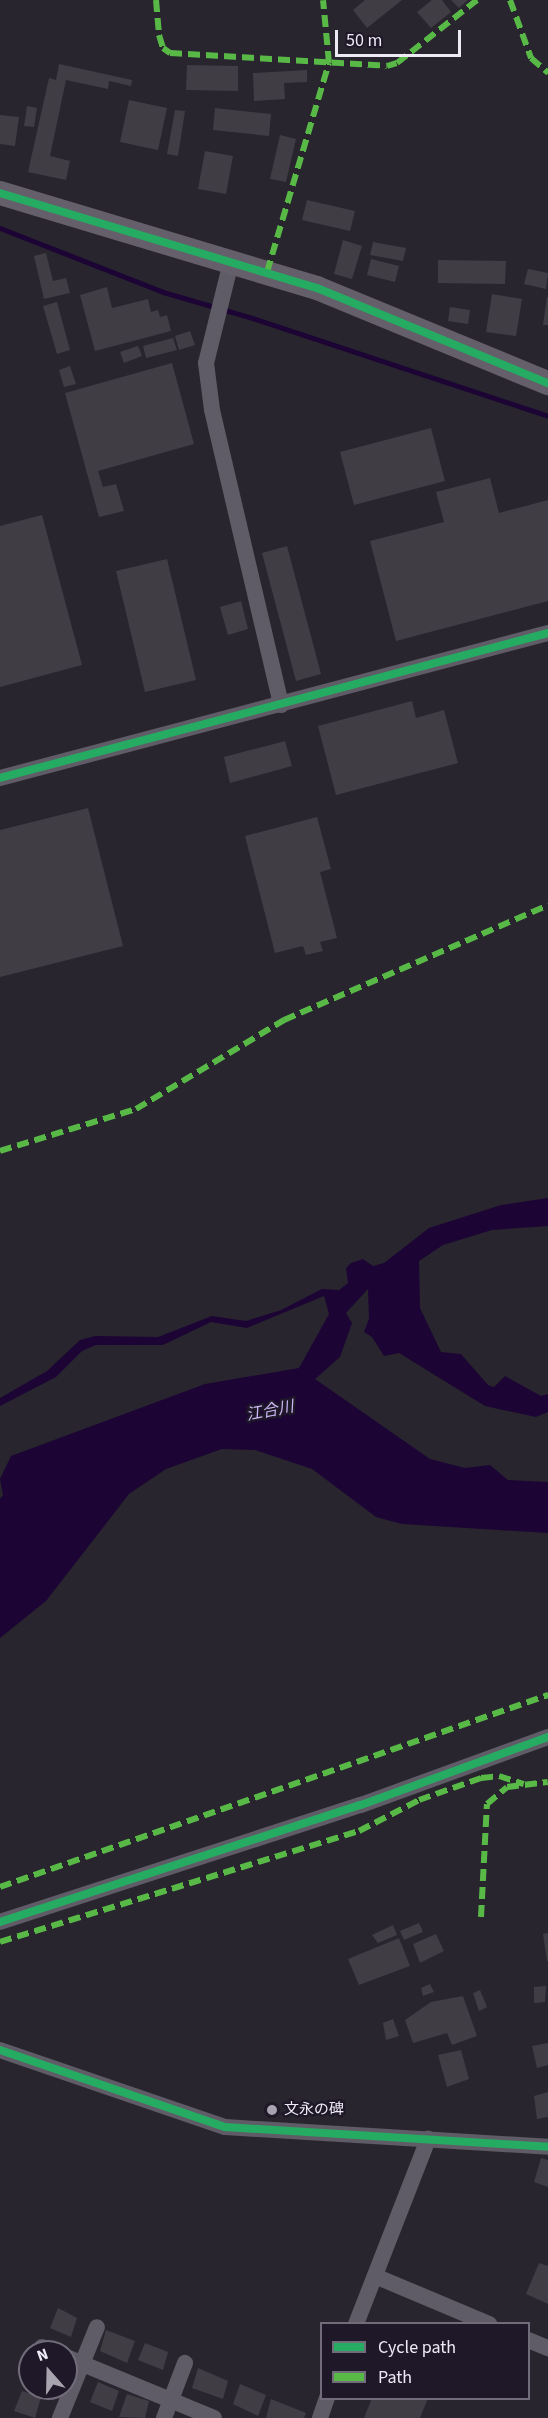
<!DOCTYPE html>
<meta charset="utf-8">
<style>
body{margin:0}
#map{position:relative;width:548px;height:2418px;overflow:hidden;background:#28252e;font-family:"Source Sans 3","Noto Sans JP",sans-serif}
div>[style]{position:absolute}
.water>*{inset:0;background:#1c0534}
.stream>*{height:5px;margin:-2.5px;padding:0 2.5px;transform-origin:2.5px;border-radius:2.5px;background:#1c0534}
.building>*{inset:0;background:#403d45}
.street>*{height:16px;margin:-8px;padding:0 8px;transform-origin:8px;border-radius:8px;background:#5f5c67}
.secondary>*{height:24px;margin:-12px;padding:0 12px;transform-origin:12px;border-radius:12px;background:#645f6a}
.quiet>*{height:6px;margin-top:-3px;transform-origin:0;background:repeating-linear-gradient(90deg,#58b947 0 12px,transparent 0 18px)}
.cycleway>*{height:8px;margin:-4px;padding:0 4px;transform-origin:4px;border-radius:4px;background:#26ab63}
.dots>*{width:16px;height:16px;translate:-50% -50%;box-sizing:border-box;border:3px solid #1e1828;border-radius:50%}
span{translate:-50% -50%;white-space:nowrap;text-align:center;line-height:1.15;-webkit-text-stroke:4.5px #1e1828;paint-order:stroke}
.poi-label{font-size:15px;color:#ede9f5}
.left{translate:0 -50%;text-align:left}
.water-label{font-size:16px;color:#cdb8f6;font-style:italic}
.legend{position:absolute;left:320px;top:2322px;width:210px;height:78px;box-sizing:border-box;background:#1e1828;border:2px solid #716c7a;margin:0;padding:8px 10px;list-style:none;font-size:18px;color:#ede9f5}
.legend li{display:flex;align-items:center;gap:12px;height:30px}
.legend b{width:30px;border:2px solid #716c7a}
.north{position:absolute;left:18px;top:2340px;width:60px;height:60px;box-sizing:border-box;background:#1e1828;border:2px solid #716c7a;border-radius:50%;rotate:340deg;font-size:16px;font-weight:700;line-height:24px;text-align:center;color:#ede9f5}
.north::after{content:'';display:block;margin:auto;width:21px;height:27px;background:#a8a4af;clip-path:polygon(50% 0,100% 100%,50% 72%,0 100%)}
.scale{position:absolute;left:335px;top:30px;width:126px;height:27px;box-sizing:border-box;border:3px solid #ede9f5;border-top:0;padding-left:8px;font-size:18px;line-height:21px;white-space:nowrap;color:#ede9f5;-webkit-text-stroke:4px #1e1828;paint-order:stroke}
</style>
<div id="map">
<div class="water">
<div style="clip-path:polygon(548px 1198px,548px 1226px,492px 1230px,443px 1245px,419px 1261px,420px 1308px,441px 1352px,461px 1354px,488px 1385px,494px 1387px,505px 1376px,541px 1396px,548px 1394px,548px 1412px,536px 1417px,485px 1406px,399px 1353px,384px 1356px,372px 1337px,364px 1332px,369px 1319px,368px 1289px,346px 1313px,352px 1323px,340px 1357px,315px 1379px,430px 1459px,465px 1468px,490px 1465px,508px 1480px,548px 1482px,548px 1533px,402px 1524px,376px 1517px,312px 1469px,255px 1450px,222px 1449px,166px 1469px,129px 1494px,46px 1601px,0 1638px,0 1499px,3px 1495px,0 1479px,11px 1456px,205px 1384px,299px 1368px,329px 1314px,324px 1296px,247px 1328px,211px 1322px,163px 1345px,96px 1345px,82px 1351px,56px 1377px,0 1406px,0 1398px,47px 1371px,80px 1340px,95px 1336px,158px 1337px,212px 1316px,246px 1321px,281px 1310px,322px 1289px,339px 1290px,348px 1283px,346px 1268px,351px 1263px,363px 1259px,373px 1266px,384px 1263px,429px 1228px,501px 1205px)"></div>
</div>
<div class="stream">
<div style="left:0;top:228px;width:175px;rotate:21.4deg"></div>
<div style="left:163px;top:292px;width:90px;rotate:16.2deg"></div>
<div style="left:249px;top:317px;width:315px;rotate:18.3deg"></div>
</div>
<div class="building">
<div style="clip-path:polygon(365px 0,402px 0,367px 28px,353px 10px)"></div>
<div style="clip-path:polygon(432px 0,442px 0,451px 12px,431px 28px,417px 12px)"></div>
<div style="clip-path:polygon(451px 0,468px 0,459px 8px)"></div>
<div style="clip-path:polygon(59px 64px,132px 80px,131px 86px,109px 81px,108px 89px,66px 80px,50px 156px,70px 161px,66px 180px,28px 172px,49px 78px,56px 80px)"></div>
<div style="clip-path:polygon(187px 65px,238px 66px,238px 91px,186px 90px)"></div>
<div style="clip-path:polygon(307px 70px,307px 82px,284px 83px,285px 99px,254px 101px,253px 73px)"></div>
<div style="clip-path:polygon(129px 100px,167px 108px,158px 150px,120px 142px)"></div>
<div style="clip-path:polygon(27px 106px,37px 108px,34px 127px,24px 126px)"></div>
<div style="clip-path:polygon(215px 108px,271px 114px,269px 136px,213px 130px)"></div>
<div style="clip-path:polygon(175px 110px,185px 111px,178px 156px,167px 154px)"></div>
<div style="clip-path:polygon(0 115px,19px 117px,15px 146px,0 144px)"></div>
<div style="clip-path:polygon(280px 135px,296px 139px,286px 182px,270px 179px)"></div>
<div style="clip-path:polygon(205px 151px,233px 156px,226px 194px,198px 189px)"></div>
<div style="clip-path:polygon(307px 200px,355px 211px,350px 231px,302px 220px)"></div>
<div style="clip-path:polygon(343px 240px,362px 246px,352px 279px,334px 274px)"></div>
<div style="clip-path:polygon(373px 242px,406px 248px,403px 261px,370px 255px)"></div>
<div style="clip-path:polygon(46px 253px,53px 281px,66px 278px,70px 293px,44px 299px,34px 256px)"></div>
<div style="clip-path:polygon(371px 259px,399px 266px,395px 282px,367px 275px)"></div>
<div style="clip-path:polygon(438px 260px,506px 261px,505px 284px,438px 283px)"></div>
<div style="clip-path:polygon(528px 269px,548px 273px,546px 289px,524px 284px)"></div>
<div style="clip-path:polygon(107px 287px,112px 308px,148px 299px,151px 312px,158px 310px,160px 317px,167px 315px,171px 331px,95px 351px,80px 295px)"></div>
<div style="clip-path:polygon(492px 294px,522px 299px,516px 336px,486px 332px)"></div>
<div style="clip-path:polygon(547px 297px,548px 297px,548px 325px,543px 325px)"></div>
<div style="clip-path:polygon(57px 302px,70px 350px,57px 354px,43px 306px)"></div>
<div style="clip-path:polygon(450px 307px,470px 310px,468px 324px,448px 321px)"></div>
<div style="clip-path:polygon(190px 331px,195px 345px,179px 350px,175px 336px)"></div>
<div style="clip-path:polygon(173px 338px,177px 350px,146px 358px,143px 346px)"></div>
<div style="clip-path:polygon(138px 346px,142px 356px,124px 363px,120px 352px)"></div>
<div style="clip-path:polygon(172px 363px,194px 444px,98px 471px,103px 487px,116px 484px,124px 511px,99px 517px,65px 393px)"></div>
<div style="clip-path:polygon(70px 366px,76px 384px,64px 387px,59px 370px)"></div>
<div style="clip-path:polygon(431px 428px,445px 481px,354px 505px,340px 452px)"></div>
<div style="clip-path:polygon(490px 478px,499px 513px,548px 500px,548px 601px,396px 641px,370px 541px,444px 522px,436px 492px)"></div>
<div style="clip-path:polygon(42px 515px,82px 665px,0 687px,0 526px)"></div>
<div style="clip-path:polygon(287px 546px,321px 674px,296px 681px,262px 553px)"></div>
<div style="clip-path:polygon(167px 559px,196px 680px,145px 692px,116px 571px)"></div>
<div style="clip-path:polygon(241px 601px,248px 629px,228px 635px,220px 607px)"></div>
<div style="clip-path:polygon(412px 701px,416px 718px,444px 710px,458px 763px,336px 795px,318px 726px)"></div>
<div style="clip-path:polygon(285px 741px,292px 766px,230px 783px,224px 757px)"></div>
<div style="clip-path:polygon(88px 808px,123px 946px,0 977px,0 830px)"></div>
<div style="clip-path:polygon(317px 817px,331px 869px,320px 872px,337px 938px,320px 942px,323px 951px,306px 955px,303px 946px,275px 953px,245px 836px)"></div>
<div style="clip-path:polygon(419px 1923px,423px 1932px,404px 1940px,400px 1931px)"></div>
<div style="clip-path:polygon(393px 1925px,397px 1935px,378px 1943px,372px 1935px)"></div>
<div style="clip-path:polygon(548px 1933px,548px 1961px,547px 1961px,543px 1934px)"></div>
<div style="clip-path:polygon(436px 1934px,444px 1951px,420px 1963px,413px 1944px)"></div>
<div style="clip-path:polygon(399px 1938px,410px 1966px,359px 1985px,348px 1959px)"></div>
<div style="clip-path:polygon(430px 1984px,434px 1992px,423px 1996px,421px 1988px)"></div>
<div style="clip-path:polygon(546px 1986px,545px 2002px,534px 2003px,534px 1987px)"></div>
<div style="clip-path:polygon(480px 1990px,487px 2007px,479px 2011px,473px 1993px)"></div>
<div style="clip-path:polygon(463px 1996px,477px 2036px,452px 2045px,447px 2033px,413px 2043px,405px 2020px,431px 2002px)"></div>
<div style="clip-path:polygon(393px 2019px,399px 2036px,386px 2040px,383px 2023px)"></div>
<div style="clip-path:polygon(548px 2043px,548px 2065px,537px 2068px,532px 2046px)"></div>
<div style="clip-path:polygon(461px 2050px,469px 2079px,447px 2087px,438px 2055px)"></div>
<div style="clip-path:polygon(548px 2092px,548px 2117px,537px 2119px,534px 2096px)"></div>
<div style="clip-path:polygon(541px 2158px,548px 2160px,548px 2187px,534px 2182px)"></div>
<div style="clip-path:polygon(539px 2263px,548px 2266px,548px 2304px,526px 2294px)"></div>
<div style="clip-path:polygon(58px 2308px,77px 2318px,71px 2337px,50px 2328px)"></div>
<div style="clip-path:polygon(106px 2330px,135px 2341px,127px 2363px,100px 2351px)"></div>
<div style="clip-path:polygon(145px 2343px,168px 2352px,163px 2370px,138px 2360px)"></div>
<div style="clip-path:polygon(198px 2368px,228px 2381px,223px 2399px,192px 2388px)"></div>
<div style="clip-path:polygon(98px 2382px,119px 2391px,112px 2411px,90px 2402px)"></div>
<div style="clip-path:polygon(240px 2384px,266px 2395px,258px 2416px,233px 2404px)"></div>
<div style="clip-path:polygon(22px 2391px,41px 2397px,35px 2418px,14px 2411px)"></div>
<div style="clip-path:polygon(127px 2394px,149px 2401px,145px 2418px,119px 2417px)"></div>
<div style="clip-path:polygon(372px 2398px,428px 2398px,420px 2418px,364px 2418px)"></div>
<div style="clip-path:polygon(271px 2399px,306px 2413px,304px 2418px,266px 2418px)"></div>
</div>
<div class="street">
<div style="left:231px;top:262px;width:104px;rotate:103.9deg"></div>
<div style="left:206px;top:363px;width:47px;rotate:82.7deg"></div>
<div style="left:212px;top:410px;width:303px;rotate:76.8deg"></div>
<div style="left:0;top:778px;width:567px;rotate:-14.82deg"></div>
<div style="left:0;top:1922px;width:379px;rotate:-18deg"></div>
<div style="left:361px;top:1805px;width:199px;rotate:-20deg"></div>
<div style="left:0;top:2050px;width:238px;rotate:18.9deg"></div>
<div style="left:225px;top:2127px;width:324px;rotate:3.5deg"></div>
<div style="left:375px;top:2276px;width:124px;rotate:22.8deg"></div>
<div style="left:356px;top:2324px;width:199px;rotate:-68.7deg"></div>
<div style="left:528px;top:2340px;width:22px;rotate:22deg"></div>
<div style="left:42px;top:2347px;width:13px;rotate:23deg"></div>
<div style="left:66px;top:2357px;width:160px;rotate:22.4deg"></div>
<div style="left:60px;top:2418px;width:98px;rotate:-67.9deg"></div>
<div style="left:164px;top:2418px;width:59px;rotate:-69.1deg"></div>
<div style="left:320px;top:2418px;width:21px;rotate:-71deg"></div>
</div>
<div class="secondary">
<div style="left:0;top:193px;width:331px;rotate:16.7deg"></div>
<div style="left:317px;top:288px;width:250px;rotate:22.4deg"></div>
</div>
<div class="quiet">
<div style="left:156px;top:0;width:35px;rotate:85deg"></div>
<div style="left:159px;top:35px;width:14px;rotate:73deg"></div>
<div style="left:163px;top:48px;width:9px;rotate:36deg"></div>
<div style="left:170px;top:53px;width:217px;rotate:3.4deg"></div>
<div style="left:387px;top:66px;width:10px;rotate:-17deg"></div>
<div style="left:397px;top:63px;width:102px;rotate:-38.2deg"></div>
<div style="left:510px;top:0;width:62px;rotate:70.1deg"></div>
<div style="left:531px;top:58px;width:23px;rotate:41deg"></div>
<div style="left:267px;top:272px;width:218px;rotate:-73.5deg"></div>
<div style="left:329px;top:63px;width:63px;rotate:-95.4deg"></div>
<div style="left:0;top:1151px;width:142px;rotate:-17.2deg"></div>
<div style="left:136px;top:1109px;width:173px;rotate:-31deg"></div>
<div style="left:284px;top:1020px;width:288px;rotate:-23.5deg"></div>
<div style="left:0;top:1887px;width:581px;rotate:-19.31deg"></div>
<div style="left:481px;top:1917px;width:113px;rotate:-87deg"></div>
<div style="left:487px;top:1804px;width:26px;rotate:-40deg"></div>
<div style="left:507px;top:1787px;width:41px;rotate:-7deg"></div>
<div style="left:0;top:1942px;width:376px;rotate:-17.2deg"></div>
<div style="left:359px;top:1831px;width:68px;rotate:-27.3deg"></div>
<div style="left:419px;top:1800px;width:66px;rotate:-19.5deg"></div>
<div style="left:481px;top:1778px;width:18px;rotate:-6deg"></div>
<div style="left:499px;top:1776px;width:26px;rotate:18deg"></div>
</div>
<div class="cycleway">
<div style="left:0;top:193px;width:331px;rotate:16.7deg"></div>
<div style="left:317px;top:288px;width:250px;rotate:22.4deg"></div>
<div style="left:0;top:778px;width:567px;rotate:-14.82deg"></div>
<div style="left:0;top:1922px;width:379px;rotate:-18deg"></div>
<div style="left:361px;top:1805px;width:199px;rotate:-20deg"></div>
<div style="left:0;top:2050px;width:238px;rotate:18.9deg"></div>
<div style="left:225px;top:2127px;width:324px;rotate:3.5deg"></div>
</div>
<div class="dots">
<div style="left:272px;top:2110px;background:#a8a4af"></div>
</div>
<div class="poi-label">
<span class="left" style="left:284px;top:2110px">文永の碑</span>
</div>
<div class="water-label">
<span style="left:270px;top:1411px;rotate:-11deg">江合川</span>
</div>
<ul class="legend">
<li><b style="height:8px;background:#26ab63"></b>Cycle path</li>
<li><b style="height:8px;background:#58b947"></b>Path</li>
</ul>
<div class="north">N</div>
<div class="scale">50 m</div>
</div>
